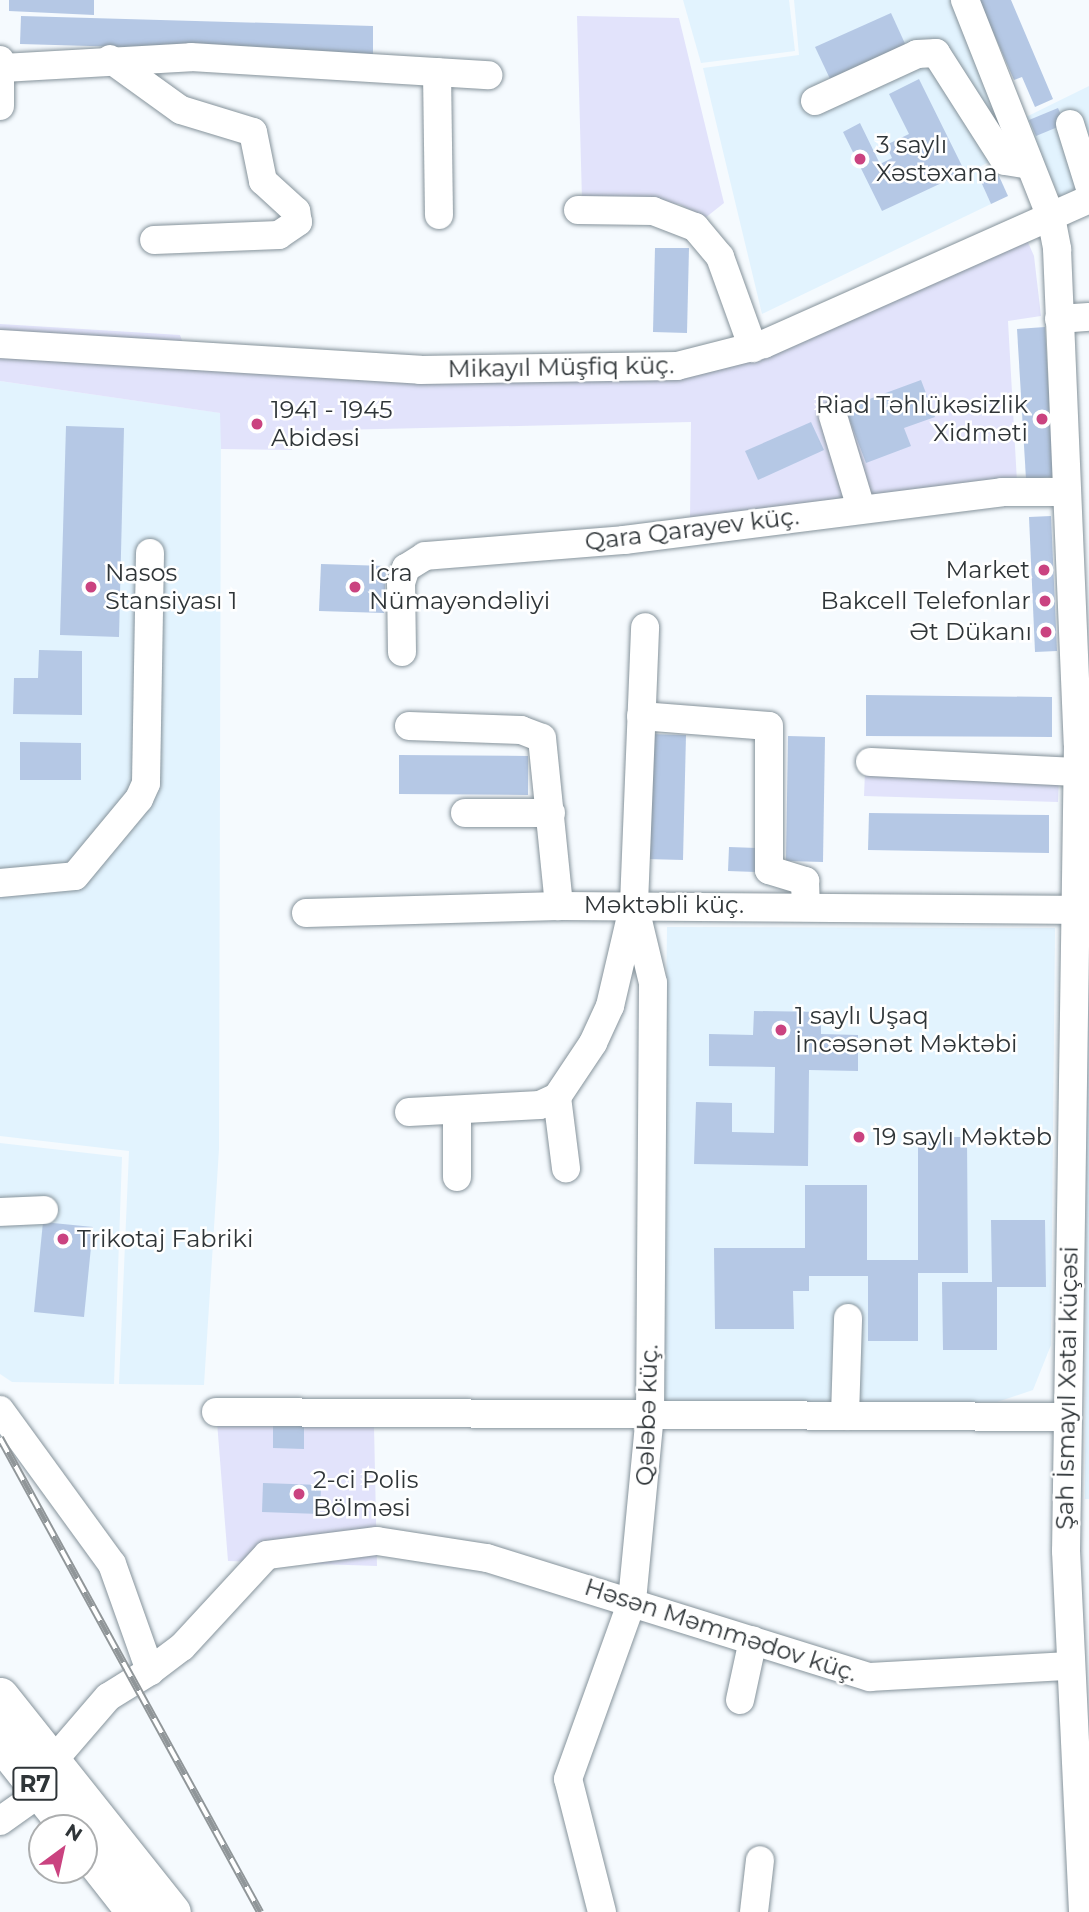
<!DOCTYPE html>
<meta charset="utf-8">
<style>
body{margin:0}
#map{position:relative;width:1089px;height:1912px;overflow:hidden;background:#f5fafe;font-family:Montserrat,sans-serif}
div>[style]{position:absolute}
.built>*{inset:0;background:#e2f3fe}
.green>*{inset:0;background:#e2e3fb}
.building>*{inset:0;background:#b5c8e5}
.roads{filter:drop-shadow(0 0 2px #86939b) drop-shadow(0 0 2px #86939b)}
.minor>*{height:28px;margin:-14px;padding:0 14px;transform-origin:14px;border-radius:14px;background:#fff}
.major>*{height:37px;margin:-18.5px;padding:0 18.5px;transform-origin:18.5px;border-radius:18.5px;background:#fff}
.rail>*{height:8px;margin-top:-4px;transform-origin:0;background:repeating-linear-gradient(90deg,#fff 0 16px,#909699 0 32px);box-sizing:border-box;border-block:2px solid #909699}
.dots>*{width:19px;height:19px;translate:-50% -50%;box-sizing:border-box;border:4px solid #fff;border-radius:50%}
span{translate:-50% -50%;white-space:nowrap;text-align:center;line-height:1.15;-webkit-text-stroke:5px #fff;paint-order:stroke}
.shield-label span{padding:2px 5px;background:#fff;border:2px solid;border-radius:5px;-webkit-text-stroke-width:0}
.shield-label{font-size:23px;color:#2f3538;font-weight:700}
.poi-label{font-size:24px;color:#2f3538}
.left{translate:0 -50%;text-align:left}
.right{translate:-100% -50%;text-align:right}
.street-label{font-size:24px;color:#2f3538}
.north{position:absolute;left:28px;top:1814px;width:70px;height:70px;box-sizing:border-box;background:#fff;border:2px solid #acaeaf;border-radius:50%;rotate:33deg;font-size:19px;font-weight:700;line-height:28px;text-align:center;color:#2f3538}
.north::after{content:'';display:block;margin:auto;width:24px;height:32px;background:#ca4380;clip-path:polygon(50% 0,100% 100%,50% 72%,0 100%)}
</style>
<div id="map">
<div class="built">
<div style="clip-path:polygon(683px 0,789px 0,795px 51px,701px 63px)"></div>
<div style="clip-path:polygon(794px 0,950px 0,1015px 149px,975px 169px,991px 204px,762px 314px,703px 68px,799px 55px)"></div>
<div style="clip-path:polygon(1089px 86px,1089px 182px,1060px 198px,1024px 118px)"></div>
<div style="clip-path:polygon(0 381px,221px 413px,219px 1149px,204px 1385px,119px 1384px,129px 1151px,0 1136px)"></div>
<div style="clip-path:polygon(667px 927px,1055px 928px,1051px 1345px,1033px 1390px,997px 1402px,661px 1403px)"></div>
<div style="clip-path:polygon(1086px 985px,1089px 985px,1089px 1499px,1085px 1499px)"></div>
<div style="clip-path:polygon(0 1143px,122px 1157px,114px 1384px,12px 1382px,0 1374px)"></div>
</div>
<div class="green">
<div style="clip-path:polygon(577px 16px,679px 18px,724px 203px,705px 218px,679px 204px,582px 200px)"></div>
<div style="clip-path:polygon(1023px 231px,1034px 256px,1041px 316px,1008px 321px,1017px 482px,690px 521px,691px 422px,294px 431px,292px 450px,221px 449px,220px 413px,0 381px,0 324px,180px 335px,190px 361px,677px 366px)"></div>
<div style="clip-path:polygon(865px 772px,1059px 778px,1058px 802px,864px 796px)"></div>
<div style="clip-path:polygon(217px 1422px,374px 1426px,377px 1566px,228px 1561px)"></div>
</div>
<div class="building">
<div style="clip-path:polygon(9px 0,94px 0,94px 15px,9px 11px)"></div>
<div style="clip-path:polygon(979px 0,1011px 0,1053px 99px,1035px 107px,1022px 77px,1014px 80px)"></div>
<div style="clip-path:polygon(891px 13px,907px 48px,832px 83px,815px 47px)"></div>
<div style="clip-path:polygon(21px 16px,373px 26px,373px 54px,20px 44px)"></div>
<div style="clip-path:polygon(919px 79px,965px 172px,882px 211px,843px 132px,860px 123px,880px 164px,892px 158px,886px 145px,909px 134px,889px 94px)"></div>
<div style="clip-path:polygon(1058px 108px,1065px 124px,1036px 136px,1029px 120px)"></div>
<div style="clip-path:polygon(994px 165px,1008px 196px,991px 204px,977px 173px)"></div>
<div style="clip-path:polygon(655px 248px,689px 248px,687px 333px,653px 332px)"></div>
<div style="clip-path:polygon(1045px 327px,1054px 477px,1026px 479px,1017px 329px)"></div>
<div style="clip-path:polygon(921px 380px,935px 417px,904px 428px,911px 446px,866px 463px,845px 408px)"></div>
<div style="clip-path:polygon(811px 422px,824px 450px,758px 480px,745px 451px)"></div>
<div style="clip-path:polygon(66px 426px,124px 428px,119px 637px,60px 635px)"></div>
<div style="clip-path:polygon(1051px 516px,1057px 651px,1035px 652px,1029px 517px)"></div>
<div style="clip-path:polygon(321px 564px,386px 566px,384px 613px,319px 611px)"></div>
<div style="clip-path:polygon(39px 650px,82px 651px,82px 715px,13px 714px,14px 678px,38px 678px)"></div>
<div style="clip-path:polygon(866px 695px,1052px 697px,1052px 737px,866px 736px)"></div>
<div style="clip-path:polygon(648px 734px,686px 735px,683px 860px,646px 859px)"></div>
<div style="clip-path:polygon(788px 736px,825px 737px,823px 862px,786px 861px)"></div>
<div style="clip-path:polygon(20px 742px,81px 743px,81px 780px,20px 780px)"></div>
<div style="clip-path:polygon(399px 755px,528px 756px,528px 795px,399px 794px)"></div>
<div style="clip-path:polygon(869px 813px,1049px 815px,1049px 853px,868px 850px)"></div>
<div style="clip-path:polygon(729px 847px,757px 848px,756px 872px,728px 871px)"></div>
<div style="clip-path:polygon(754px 1011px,821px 1012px,821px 1034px,858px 1035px,858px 1071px,809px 1070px,808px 1166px,694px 1164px,696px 1102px,732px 1103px,732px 1132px,774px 1133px,775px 1067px,709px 1066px,709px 1034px,753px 1035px)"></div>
<div style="clip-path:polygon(918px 1137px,967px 1137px,968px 1273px,918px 1273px,918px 1341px,868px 1341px,868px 1276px,809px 1276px,809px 1291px,793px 1291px,794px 1329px,715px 1329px,714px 1248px,805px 1248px,805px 1185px,867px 1185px,867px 1260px,918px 1260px)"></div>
<div style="clip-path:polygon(991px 1220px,1045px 1220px,1046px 1287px,997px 1287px,997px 1350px,943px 1350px,942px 1282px,992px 1282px)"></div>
<div style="clip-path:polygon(43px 1222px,93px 1227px,84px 1317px,34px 1312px)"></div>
<div style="clip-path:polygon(273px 1425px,304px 1426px,304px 1449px,273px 1448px)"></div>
<div style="clip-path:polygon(263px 1483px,321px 1485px,320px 1514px,262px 1512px)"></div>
</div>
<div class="roads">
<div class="minor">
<div style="left:965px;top:0;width:233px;rotate:68.4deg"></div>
<div style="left:1051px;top:217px;width:33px;rotate:79deg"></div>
<div style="left:1057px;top:249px;width:495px;rotate:87.6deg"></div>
<div style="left:1078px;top:744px;width:807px;rotate:90.85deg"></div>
<div style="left:1066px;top:1551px;width:361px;rotate:87.3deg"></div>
<div style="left:110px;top:59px;width:87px;rotate:35.7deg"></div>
<div style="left:181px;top:110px;width:75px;rotate:17deg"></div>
<div style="left:253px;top:132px;width:50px;rotate:78.5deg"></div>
<div style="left:263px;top:181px;width:45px;rotate:42.3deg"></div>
<div style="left:296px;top:211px;width:11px;rotate:80deg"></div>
<div style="left:298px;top:222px;width:23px;rotate:146deg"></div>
<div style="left:279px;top:235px;width:125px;rotate:177.7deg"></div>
<div style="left:0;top:60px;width:46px;rotate:90deg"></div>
<div style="left:3px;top:68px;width:188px;rotate:-3.3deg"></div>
<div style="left:191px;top:57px;width:298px;rotate:3.5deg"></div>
<div style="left:437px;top:72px;width:143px;rotate:89.2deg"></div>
<div style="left:815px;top:101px;width:112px;rotate:-24.7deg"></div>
<div style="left:917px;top:54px;width:19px;rotate:-3deg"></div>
<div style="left:936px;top:53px;width:128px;rotate:57.4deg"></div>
<div style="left:1005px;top:161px;width:25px;rotate:9deg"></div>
<div style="left:1070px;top:124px;width:64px;rotate:72.7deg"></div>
<div style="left:578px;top:210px;width:75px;rotate:0.8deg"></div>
<div style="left:653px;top:211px;width:45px;rotate:20.9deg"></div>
<div style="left:695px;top:227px;width:39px;rotate:50deg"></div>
<div style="left:720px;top:257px;width:97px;rotate:70.1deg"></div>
<div style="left:1059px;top:319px;width:30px;rotate:-4deg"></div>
<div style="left:0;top:344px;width:421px;rotate:3.5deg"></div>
<div style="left:420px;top:370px;width:257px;rotate:-0.9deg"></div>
<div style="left:677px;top:366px;width:90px;rotate:-14.2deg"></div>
<div style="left:764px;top:344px;width:356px;rotate:-24deg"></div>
<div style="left:833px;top:416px;width:96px;rotate:73.1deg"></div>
<div style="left:402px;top:652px;width:69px;rotate:-90.8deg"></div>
<div style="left:401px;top:583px;width:16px;rotate:-72deg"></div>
<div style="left:406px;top:568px;width:22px;rotate:-32deg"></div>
<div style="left:425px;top:556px;width:200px;rotate:-4.6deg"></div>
<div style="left:624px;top:540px;width:381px;rotate:-7.2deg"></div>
<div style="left:1002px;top:492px;width:63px"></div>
<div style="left:641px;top:716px;width:128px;rotate:4.5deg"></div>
<div style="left:769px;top:726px;width:144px;rotate:90deg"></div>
<div style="left:769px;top:870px;width:38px;rotate:17deg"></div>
<div style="left:805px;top:881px;width:24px;rotate:88deg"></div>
<div style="left:409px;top:726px;width:112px;rotate:2deg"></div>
<div style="left:521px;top:730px;width:22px;rotate:21deg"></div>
<div style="left:542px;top:738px;width:169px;rotate:84.2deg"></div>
<div style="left:559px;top:906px;width:530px;rotate:0.43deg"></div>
<div style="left:870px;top:762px;width:208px;rotate:2.8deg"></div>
<div style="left:465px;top:813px;width:86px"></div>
<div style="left:0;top:883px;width:75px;rotate:-5.3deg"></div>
<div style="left:75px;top:876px;width:100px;rotate:-50.3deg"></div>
<div style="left:139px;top:799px;width:17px;rotate:-66deg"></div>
<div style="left:146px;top:783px;width:230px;rotate:-89deg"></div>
<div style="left:306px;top:913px;width:253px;rotate:-1.6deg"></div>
<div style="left:557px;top:1097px;width:72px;rotate:82.8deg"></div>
<div style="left:409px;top:1112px;width:131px;rotate:-3.1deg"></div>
<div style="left:540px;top:1105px;width:19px;rotate:-25deg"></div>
<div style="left:557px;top:1097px;width:65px;rotate:-56.3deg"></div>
<div style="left:593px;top:1043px;width:41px;rotate:-65.3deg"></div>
<div style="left:610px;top:1006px;width:105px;rotate:-76.8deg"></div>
<div style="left:634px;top:904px;width:277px;rotate:-87.7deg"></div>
<div style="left:457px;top:1177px;width:66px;rotate:-90deg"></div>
<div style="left:0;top:1212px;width:44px;rotate:-2.6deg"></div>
<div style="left:0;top:1410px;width:190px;rotate:54deg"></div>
<div style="left:112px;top:1564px;width:114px;rotate:70.4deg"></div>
<div style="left:150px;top:1671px;width:49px;rotate:148.2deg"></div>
<div style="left:108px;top:1697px;width:84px;rotate:130.7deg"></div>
<div style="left:216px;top:1412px;width:850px;rotate:0.34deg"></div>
<div style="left:845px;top:1416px;width:98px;rotate:-88.2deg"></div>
<div style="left:150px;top:1671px;width:40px;rotate:-37deg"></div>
<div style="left:182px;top:1647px;width:125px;rotate:-47.3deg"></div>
<div style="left:267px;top:1555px;width:111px;rotate:-7.3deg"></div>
<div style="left:377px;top:1541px;width:111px;rotate:8.8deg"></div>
<div style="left:487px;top:1558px;width:401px;rotate:17.3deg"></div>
<div style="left:870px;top:1677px;width:199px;rotate:-3.2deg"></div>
<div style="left:740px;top:1700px;width:61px;rotate:-77.8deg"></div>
<div style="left:0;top:1821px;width:50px;rotate:-35.3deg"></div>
<div style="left:602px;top:1912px;width:137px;rotate:-104.3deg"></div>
<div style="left:568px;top:1779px;width:189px;rotate:-70.2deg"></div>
<div style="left:632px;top:1601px;width:187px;rotate:-84.5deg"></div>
<div style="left:650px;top:1415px;width:432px;rotate:-89.6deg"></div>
<div style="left:653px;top:983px;width:81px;rotate:-103.5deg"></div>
<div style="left:754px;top:1912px;width:52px;rotate:-83.4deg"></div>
</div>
<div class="major">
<div style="left:0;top:1696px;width:276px;rotate:51.5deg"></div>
<div style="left:0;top:1741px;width:111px;rotate:51.6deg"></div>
<div style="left:84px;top:1847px;width:83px;rotate:51.9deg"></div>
</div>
</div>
<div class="rail">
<div style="left:0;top:1438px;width:541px;rotate:61.25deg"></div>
</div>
<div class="dots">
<div style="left:860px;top:159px;background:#ca4380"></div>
<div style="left:1042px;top:419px;background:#ca4380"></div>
<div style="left:257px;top:424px;background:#ca4380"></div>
<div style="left:1044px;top:570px;background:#ca4380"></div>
<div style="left:91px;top:587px;background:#ca4380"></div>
<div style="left:355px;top:587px;background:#ca4380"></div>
<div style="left:1045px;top:601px;background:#ca4380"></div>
<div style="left:1046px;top:632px;background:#ca4380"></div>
<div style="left:781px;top:1030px;background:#ca4380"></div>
<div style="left:859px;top:1137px;background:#ca4380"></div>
<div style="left:63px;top:1239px;background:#ca4380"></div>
<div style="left:299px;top:1494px;background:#ca4380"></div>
</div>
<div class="shield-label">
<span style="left:35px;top:1784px">R7</span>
</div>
<div class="poi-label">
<span class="left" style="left:876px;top:159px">3 saylı<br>Xəstəxana</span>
<span class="right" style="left:1028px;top:419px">Riad Təhlükəsizlik<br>Xidməti</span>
<span class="left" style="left:271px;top:424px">1941 - 1945<br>Abidəsi</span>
<span class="right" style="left:1030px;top:570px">Market</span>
<span class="left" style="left:105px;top:587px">Nasos<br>Stansiyası 1</span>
<span class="left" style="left:369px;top:587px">İcra<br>Nümayəndəliyi</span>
<span class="right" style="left:1031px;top:601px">Bakcell Telefonlar</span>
<span class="right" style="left:1032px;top:632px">Ət Dükanı</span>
<span class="left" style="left:795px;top:1030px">1 saylı Uşaq<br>İncəsənət Məktəbi</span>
<span class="left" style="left:873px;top:1137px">19 saylı Məktəb</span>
<span class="left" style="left:77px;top:1239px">Trikotaj Fabriki</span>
<span class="left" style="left:313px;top:1494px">2-ci Polis<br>Bölməsi</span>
</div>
<div class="street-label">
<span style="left:561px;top:367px;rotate:-1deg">Mikayıl Müşfiq küç.</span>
<span style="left:692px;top:529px;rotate:-7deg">Qara Qarayev küç.</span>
<span style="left:664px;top:905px">Məktəbli küç.</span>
<span style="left:1067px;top:1388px;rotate:-89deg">Şah İsmayıl Xətai küçəsi</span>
<span style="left:647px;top:1415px;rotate:-88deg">Qələbə küç.</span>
<span style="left:721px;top:1630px;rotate:18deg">Həsən Məmmədov küç.</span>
</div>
<div class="north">N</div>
</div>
